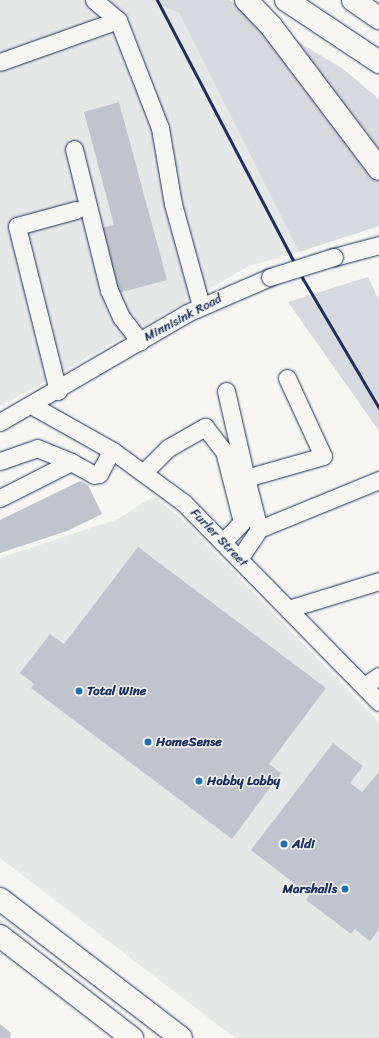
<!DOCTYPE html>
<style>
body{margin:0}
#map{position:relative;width:379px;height:1038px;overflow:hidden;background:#f6f6f2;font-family:Sriracha,sans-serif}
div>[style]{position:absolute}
.built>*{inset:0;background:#e6e7e7}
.green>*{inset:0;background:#d6d9dd}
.building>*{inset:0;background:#c0c4cd}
.roads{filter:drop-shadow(0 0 1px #1b2f5e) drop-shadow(0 0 1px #1b2f5e)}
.minor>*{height:17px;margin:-8.5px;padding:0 8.5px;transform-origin:8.5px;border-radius:8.5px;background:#f6f6f2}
.highway>*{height:22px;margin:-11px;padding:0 11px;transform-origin:11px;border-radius:11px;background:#f6f6f2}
.rail>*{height:3px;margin:-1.5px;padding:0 1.5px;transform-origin:1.5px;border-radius:1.5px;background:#1b2f5e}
.bridges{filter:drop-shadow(0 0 1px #1b2f5e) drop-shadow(0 0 1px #1b2f5e)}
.minor-bridge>*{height:17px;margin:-8.5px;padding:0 8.5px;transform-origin:8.5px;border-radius:8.5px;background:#f6f6f2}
.dots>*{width:11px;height:11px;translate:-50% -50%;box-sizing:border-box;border:2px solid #f6f6f2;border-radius:50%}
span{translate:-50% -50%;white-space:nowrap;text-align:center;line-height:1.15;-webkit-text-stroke:3px #f6f6f2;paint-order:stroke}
.street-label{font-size:13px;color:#1b2f5e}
.poi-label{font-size:13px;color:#1b2f5e;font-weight:700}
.left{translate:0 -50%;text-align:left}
.right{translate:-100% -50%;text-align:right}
</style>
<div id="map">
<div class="built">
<div style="clip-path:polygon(0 0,150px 0,179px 13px,299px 252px,249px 266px,0 407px)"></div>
<div style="clip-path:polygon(154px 496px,186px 523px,379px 722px,379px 1038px,235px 1038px,0 858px,0 558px,118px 519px)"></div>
</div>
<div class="green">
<div style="clip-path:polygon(150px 0,229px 0,343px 69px,379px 99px,379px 226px,299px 252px,179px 13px)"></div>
<div style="clip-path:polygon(368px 277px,379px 300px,379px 431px,288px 302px)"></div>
</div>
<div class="building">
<div style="clip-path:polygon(119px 102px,167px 280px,118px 293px,100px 228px,114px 225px,84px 112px)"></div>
<div style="clip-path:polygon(80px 481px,88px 485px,102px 514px,67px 531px,0 553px,0 520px)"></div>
<div style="clip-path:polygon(138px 547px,326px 688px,269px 764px,281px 773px,232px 839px,31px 688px,34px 684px,20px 673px,50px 634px,64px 644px)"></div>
<div style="clip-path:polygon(333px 743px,363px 766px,350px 783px,362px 792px,379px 772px,379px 929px,370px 941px,355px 929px,351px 934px,306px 900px,309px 895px,251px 850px)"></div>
<div style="clip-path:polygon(0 1024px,11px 1033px,10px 1038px,0 1038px)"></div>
</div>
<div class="roads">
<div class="minor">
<div style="left:94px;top:0;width:31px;rotate:40deg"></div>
<div style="left:118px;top:20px;width:116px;rotate:68.7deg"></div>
<div style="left:160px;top:128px;width:77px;rotate:80.3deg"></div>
<div style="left:173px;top:204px;width:106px;rotate:74.6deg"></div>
<div style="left:0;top:62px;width:125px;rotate:-19.6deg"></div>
<div style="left:74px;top:149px;width:145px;rotate:76.1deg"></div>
<div style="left:109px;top:290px;width:30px;rotate:66deg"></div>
<div style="left:121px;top:317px;width:31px;rotate:52deg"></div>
<div style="left:334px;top:257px;width:47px;rotate:-14.9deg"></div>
<div style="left:58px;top:391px;width:170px;rotate:-104deg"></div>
<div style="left:17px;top:226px;width:61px;rotate:-15.2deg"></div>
<div style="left:226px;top:391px;width:89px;rotate:77.1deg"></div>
<div style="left:33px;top:406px;width:92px;rotate:29.4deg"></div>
<div style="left:113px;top:451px;width:87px;rotate:36.1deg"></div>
<div style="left:183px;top:502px;width:280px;rotate:45.6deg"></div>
<div style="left:0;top:422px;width:216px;rotate:-30.2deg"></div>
<div style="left:187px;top:313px;width:90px;rotate:-23.4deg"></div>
<div style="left:0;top:461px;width:39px;rotate:-19deg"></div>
<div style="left:37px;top:448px;width:37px;rotate:22deg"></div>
<div style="left:144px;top:472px;width:34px;rotate:-45deg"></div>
<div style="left:168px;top:448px;width:43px;rotate:-29.6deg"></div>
<div style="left:205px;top:427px;width:31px;rotate:52deg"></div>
<div style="left:224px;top:451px;width:73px;rotate:75.8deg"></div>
<div style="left:242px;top:522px;width:28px;rotate:134deg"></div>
<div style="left:0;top:498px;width:80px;rotate:-26.9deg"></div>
<div style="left:71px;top:462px;width:26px;rotate:29deg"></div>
<div style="left:94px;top:475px;width:5px;rotate:-11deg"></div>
<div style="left:99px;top:474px;width:27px;rotate:-62deg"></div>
<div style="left:259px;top:529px;width:53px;rotate:-104.3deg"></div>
<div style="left:246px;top:478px;width:80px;rotate:-15.9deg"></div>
<div style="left:323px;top:456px;width:86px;rotate:-114.8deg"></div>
<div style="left:239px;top:559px;width:36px;rotate:-56deg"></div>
<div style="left:259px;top:529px;width:130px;rotate:-22.2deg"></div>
<div style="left:288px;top:609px;width:95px;rotate:-17.1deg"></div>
<div style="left:364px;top:686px;width:18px;rotate:-34deg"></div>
</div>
<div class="highway">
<div style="left:246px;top:0;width:36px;rotate:46deg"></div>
<div style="left:271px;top:26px;width:179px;rotate:52.9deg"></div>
<div style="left:286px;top:0;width:112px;rotate:33.7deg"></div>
<div style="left:353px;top:0;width:32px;rotate:35deg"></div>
<div style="left:0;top:899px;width:228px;rotate:37.5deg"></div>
<div style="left:0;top:936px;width:167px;rotate:37.7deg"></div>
</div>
</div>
<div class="rail">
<div style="left:157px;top:0;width:315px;rotate:62.4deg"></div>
<div style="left:303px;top:279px;width:150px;rotate:59.5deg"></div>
</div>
<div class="bridges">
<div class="minor-bridge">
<div style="left:270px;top:277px;width:67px;rotate:-17.4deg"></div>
</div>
</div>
<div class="dots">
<div style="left:79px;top:691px;background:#1f6fb2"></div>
<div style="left:148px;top:742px;background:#1f6fb2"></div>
<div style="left:199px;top:781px;background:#1f6fb2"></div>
<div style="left:284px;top:844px;background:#1f6fb2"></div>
<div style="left:345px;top:889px;background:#1f6fb2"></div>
</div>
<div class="street-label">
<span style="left:183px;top:318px;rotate:-28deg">Minnisink Road</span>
<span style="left:219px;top:538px;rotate:46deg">Furler Street</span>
</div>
<div class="poi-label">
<span class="left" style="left:87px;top:691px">Total Wine</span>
<span class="left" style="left:156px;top:742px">HomeSense</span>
<span class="left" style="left:207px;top:781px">Hobby Lobby</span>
<span class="left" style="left:292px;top:844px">Aldi</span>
<span class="right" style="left:337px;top:889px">Marshalls</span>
</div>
</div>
